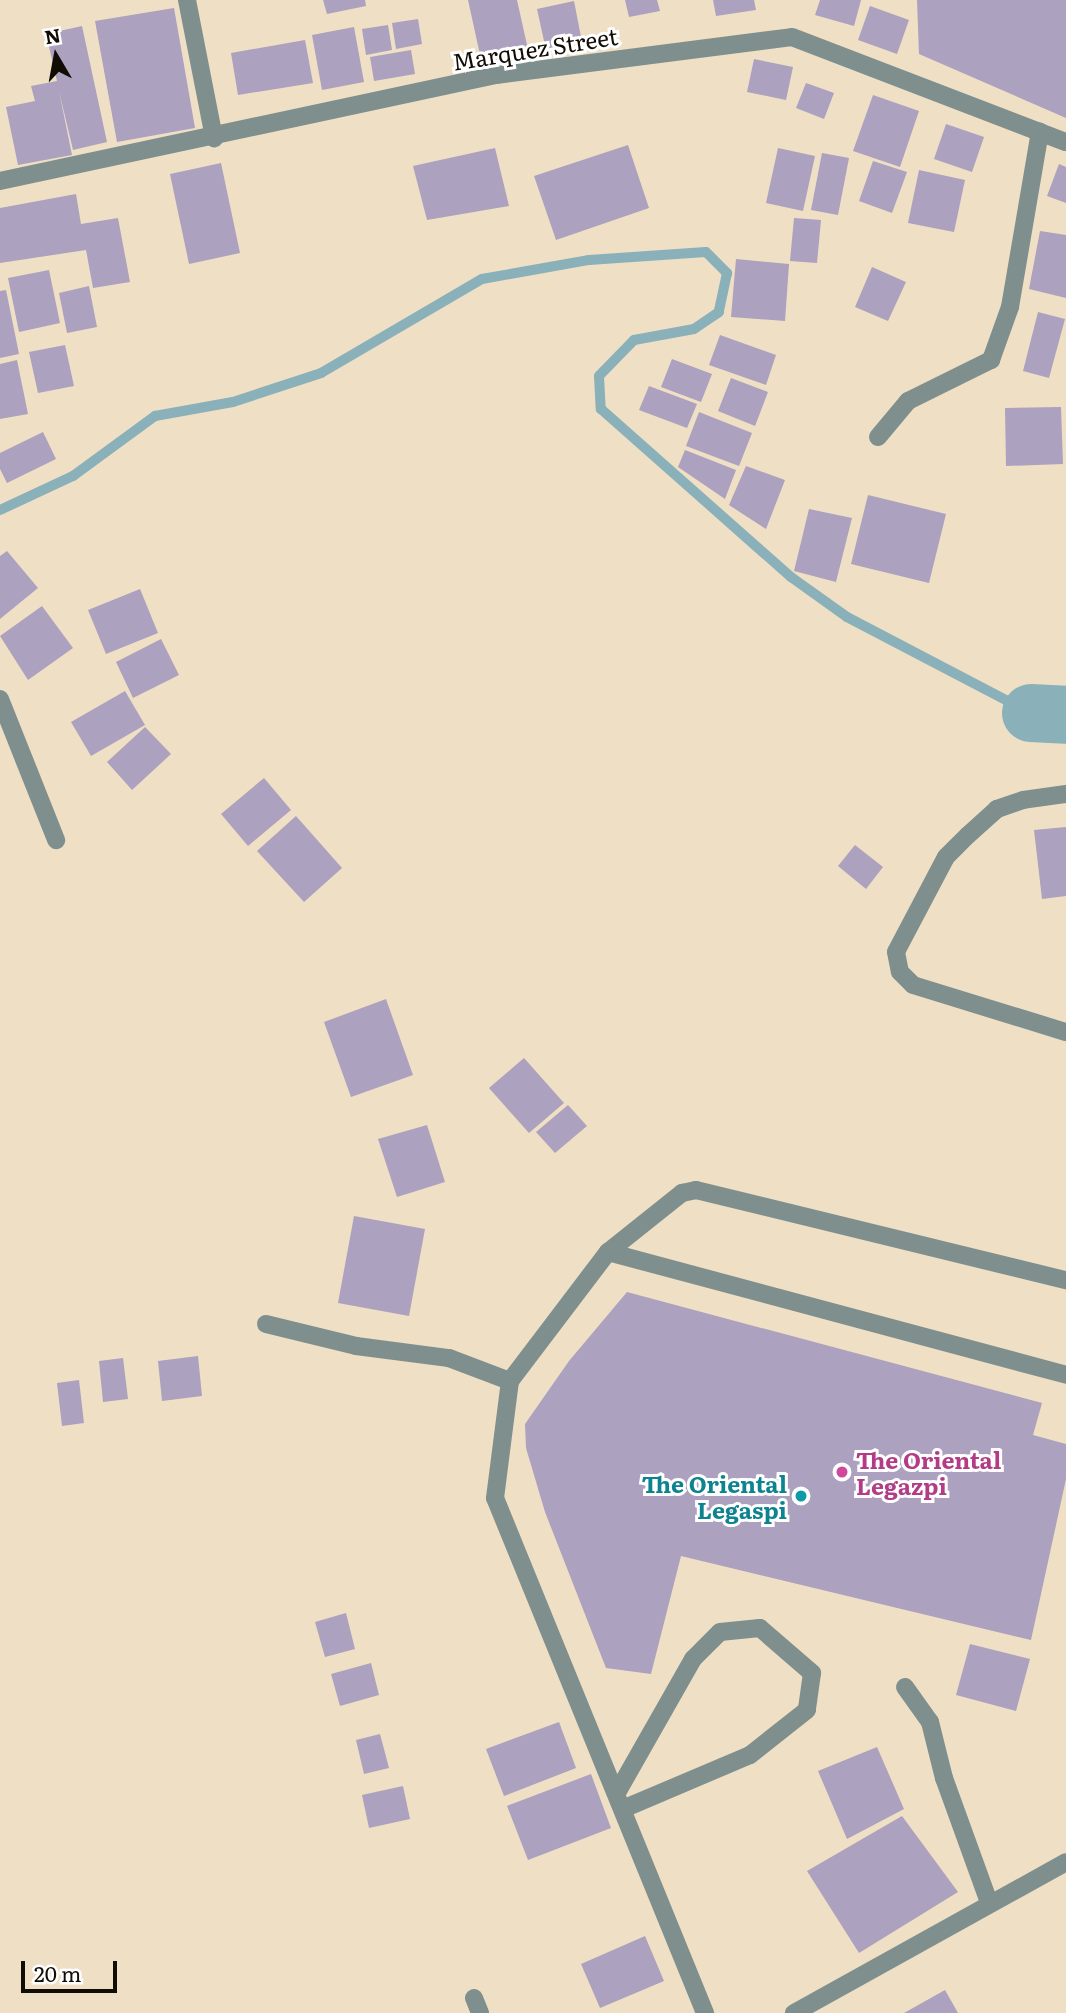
<!DOCTYPE html>
<style>
body{margin:0}
#map{position:relative;width:1066px;height:2013px;overflow:hidden;background:#efdfc5;font-family:Literata,serif}
div>[style]{position:absolute}
.stream>*{height:10px;margin:-5px;padding:0 5px;transform-origin:5px;border-radius:5px;background:#8ab0ba}
.river>*{height:58px;margin:-29px;padding:0 29px;transform-origin:29px;border-radius:29px;background:#8ab0ba}
.building>*{inset:0;background:#aca1be}
.minor>*{height:18px;margin:-9px;padding:0 9px;transform-origin:9px;border-radius:9px;background:#7e8f8e}
.dots>*{width:19px;height:19px;translate:-50% -50%;box-sizing:border-box;border:4px solid #fff;border-radius:50%}
span{translate:-50% -50%;white-space:nowrap;text-align:center;line-height:1.15;-webkit-text-stroke:6px #fff;paint-order:stroke}
.street-label{font-size:23px;color:#110c04}
.hotel-label{font-size:23px;color:#b23c85;font-weight:700}
.left{translate:0 -50%;text-align:left}
.culture-label{font-size:23px;color:#0d838f;font-weight:700}
.right{translate:-100% -50%;text-align:right}
.north{position:absolute;left:21px;top:21px;width:70px;height:70px;-webkit-text-stroke:5px #fff;paint-order:stroke;rotate:350deg;font-size:19px;font-weight:700;line-height:28px;text-align:center;color:#110c04}
.north::after{content:'';display:block;margin:auto;width:24px;height:32px;background:#110c04;clip-path:polygon(50% 0,100% 100%,50% 72%,0 100%)}
.scale{position:absolute;left:21px;top:1961px;width:96px;height:32px;box-sizing:border-box;border:4px solid #110c04;border-top:0;padding-left:9px;font-size:21px;line-height:24px;white-space:nowrap;color:#110c04;-webkit-text-stroke:5px #fff;paint-order:stroke}
</style>
<div id="map">
<div class="stream">
<div style="left:0;top:510px;width:81px;rotate:-25deg"></div>
<div style="left:73px;top:476px;width:102px;rotate:-36.2deg"></div>
<div style="left:155px;top:416px;width:79px;rotate:-10.2deg"></div>
<div style="left:233px;top:402px;width:93px;rotate:-18.2deg"></div>
<div style="left:321px;top:373px;width:186px;rotate:-30.3deg"></div>
<div style="left:482px;top:279px;width:109px;rotate:-10.1deg"></div>
<div style="left:589px;top:260px;width:117px;rotate:-3.9deg"></div>
<div style="left:706px;top:252px;width:30px;rotate:45deg"></div>
<div style="left:727px;top:273px;width:40px;rotate:102deg"></div>
<div style="left:719px;top:312px;width:30px;rotate:146deg"></div>
<div style="left:694px;top:329px;width:61px;rotate:169.6deg"></div>
<div style="left:634px;top:340px;width:50px;rotate:134.2deg"></div>
<div style="left:599px;top:376px;width:33px;rotate:87deg"></div>
<div style="left:601px;top:409px;width:254px;rotate:41.5deg"></div>
<div style="left:791px;top:577px;width:69px;rotate:35.5deg"></div>
<div style="left:847px;top:617px;width:208px;rotate:27.6deg"></div>
</div>
<div class="river">
<div style="left:1031px;top:713px;width:35px;rotate:3deg"></div>
</div>
<div class="building">
<div style="clip-path:polygon(323px 0,365px 0,366px 6px,327px 14px)"></div>
<div style="clip-path:polygon(468px 0,517px 0,529px 54px,482px 64px)"></div>
<div style="clip-path:polygon(625px 0,657px 0,660px 11px,629px 17px)"></div>
<div style="clip-path:polygon(713px 0,754px 0,756px 10px,716px 16px)"></div>
<div style="clip-path:polygon(820px 0,861px 0,854px 26px,815px 15px)"></div>
<div style="clip-path:polygon(917px 0,1066px 0,1066px 118px,919px 54px)"></div>
<div style="clip-path:polygon(574px 1px,582px 42px,546px 50px,537px 9px)"></div>
<div style="clip-path:polygon(870px 6px,909px 20px,897px 54px,858px 40px)"></div>
<div style="clip-path:polygon(174px 8px,195px 128px,117px 142px,95px 21px)"></div>
<div style="clip-path:polygon(418px 19px,422px 44px,396px 49px,392px 23px)"></div>
<div style="clip-path:polygon(388px 25px,392px 50px,366px 55px,362px 29px)"></div>
<div style="clip-path:polygon(82px 26px,107px 142px,73px 150px,59px 91px,72px 155px,18px 165px,6px 107px,35px 101px,31px 86px,57px 81px,46px 34px)"></div>
<div style="clip-path:polygon(354px 27px,364px 82px,322px 90px,312px 35px)"></div>
<div style="clip-path:polygon(305px 40px,313px 83px,238px 95px,231px 53px)"></div>
<div style="clip-path:polygon(411px 50px,415px 74px,374px 81px,370px 57px)"></div>
<div style="clip-path:polygon(754px 59px,793px 67px,786px 100px,747px 92px)"></div>
<div style="clip-path:polygon(806px 83px,834px 93px,824px 119px,796px 108px)"></div>
<div style="clip-path:polygon(873px 95px,919px 111px,900px 167px,853px 151px)"></div>
<div style="clip-path:polygon(946px 124px,984px 137px,972px 172px,934px 159px)"></div>
<div style="clip-path:polygon(628px 145px,649px 208px,556px 240px,534px 176px)"></div>
<div style="clip-path:polygon(495px 148px,509px 206px,427px 220px,413px 166px)"></div>
<div style="clip-path:polygon(778px 148px,815px 156px,803px 211px,766px 203px)"></div>
<div style="clip-path:polygon(822px 153px,849px 158px,838px 215px,811px 210px)"></div>
<div style="clip-path:polygon(873px 161px,907px 172px,892px 213px,859px 201px)"></div>
<div style="clip-path:polygon(221px 163px,240px 253px,189px 264px,170px 174px)"></div>
<div style="clip-path:polygon(1059px 164px,1066px 167px,1066px 203px,1047px 196px)"></div>
<div style="clip-path:polygon(919px 170px,965px 180px,954px 232px,908px 223px)"></div>
<div style="clip-path:polygon(76px 194px,81px 224px,118px 218px,130px 282px,93px 288px,86px 250px,0 263px,0 208px)"></div>
<div style="clip-path:polygon(794px 218px,821px 220px,817px 263px,790px 261px)"></div>
<div style="clip-path:polygon(1040px 231px,1066px 235px,1066px 298px,1029px 289px)"></div>
<div style="clip-path:polygon(736px 259px,789px 264px,785px 321px,731px 317px)"></div>
<div style="clip-path:polygon(872px 267px,906px 282px,888px 321px,855px 307px)"></div>
<div style="clip-path:polygon(49px 270px,60px 323px,19px 332px,8px 278px)"></div>
<div style="clip-path:polygon(89px 286px,97px 327px,67px 333px,59px 293px)"></div>
<div style="clip-path:polygon(6px 290px,19px 354px,0 358px,0 291px)"></div>
<div style="clip-path:polygon(1038px 312px,1065px 319px,1049px 378px,1023px 371px)"></div>
<div style="clip-path:polygon(720px 335px,776px 355px,766px 385px,709px 365px)"></div>
<div style="clip-path:polygon(65px 345px,74px 386px,38px 393px,29px 352px)"></div>
<div style="clip-path:polygon(672px 359px,712px 374px,701px 402px,661px 387px)"></div>
<div style="clip-path:polygon(17px 360px,28px 414px,0 419px,0 364px)"></div>
<div style="clip-path:polygon(731px 378px,768px 392px,755px 426px,718px 411px)"></div>
<div style="clip-path:polygon(649px 386px,697px 404px,687px 428px,639px 410px)"></div>
<div style="clip-path:polygon(1061px 407px,1063px 464px,1006px 466px,1005px 408px)"></div>
<div style="clip-path:polygon(699px 412px,752px 433px,739px 466px,686px 446px)"></div>
<div style="clip-path:polygon(43px 432px,56px 459px,7px 483px,0 469px,0 453px)"></div>
<div style="clip-path:polygon(685px 450px,736px 470px,725px 499px,678px 467px)"></div>
<div style="clip-path:polygon(746px 466px,785px 480px,766px 529px,729px 505px)"></div>
<div style="clip-path:polygon(868px 495px,946px 514px,929px 583px,851px 564px)"></div>
<div style="clip-path:polygon(809px 509px,852px 518px,836px 582px,794px 571px)"></div>
<div style="clip-path:polygon(7px 551px,38px 588px,0 619px,0 556px)"></div>
<div style="clip-path:polygon(140px 589px,158px 633px,106px 654px,88px 610px)"></div>
<div style="clip-path:polygon(42px 606px,73px 648px,28px 680px,0 636px)"></div>
<div style="clip-path:polygon(161px 639px,179px 675px,133px 698px,116px 662px)"></div>
<div style="clip-path:polygon(125px 691px,145px 725px,91px 756px,71px 722px)"></div>
<div style="clip-path:polygon(145px 727px,171px 754px,132px 790px,107px 762px)"></div>
<div style="clip-path:polygon(264px 778px,291px 810px,248px 846px,221px 814px)"></div>
<div style="clip-path:polygon(296px 816px,342px 868px,304px 902px,257px 851px)"></div>
<div style="clip-path:polygon(1066px 827px,1066px 896px,1042px 899px,1034px 830px)"></div>
<div style="clip-path:polygon(855px 845px,883px 867px,866px 889px,838px 866px)"></div>
<div style="clip-path:polygon(386px 999px,413px 1075px,351px 1097px,324px 1022px)"></div>
<div style="clip-path:polygon(524px 1058px,564px 1103px,529px 1133px,489px 1088px)"></div>
<div style="clip-path:polygon(568px 1105px,587px 1126px,555px 1153px,536px 1132px)"></div>
<div style="clip-path:polygon(427px 1125px,445px 1182px,397px 1197px,378px 1139px)"></div>
<div style="clip-path:polygon(354px 1216px,425px 1229px,409px 1316px,338px 1303px)"></div>
<div style="clip-path:polygon(627px 1292px,1042px 1403px,1033px 1435px,1066px 1444px,1066px 1479px,1031px 1640px,681px 1556px,651px 1674px,606px 1668px,545px 1512px,526px 1448px,525px 1424px,569px 1361px)"></div>
<div style="clip-path:polygon(198px 1356px,202px 1396px,162px 1401px,158px 1361px)"></div>
<div style="clip-path:polygon(123px 1358px,128px 1399px,103px 1402px,99px 1361px)"></div>
<div style="clip-path:polygon(79px 1380px,84px 1423px,62px 1426px,57px 1383px)"></div>
<div style="clip-path:polygon(346px 1613px,355px 1649px,325px 1657px,315px 1622px)"></div>
<div style="clip-path:polygon(970px 1644px,1030px 1659px,1016px 1711px,956px 1695px)"></div>
<div style="clip-path:polygon(371px 1663px,379px 1695px,340px 1706px,331px 1674px)"></div>
<div style="clip-path:polygon(559px 1722px,576px 1768px,504px 1796px,486px 1749px)"></div>
<div style="clip-path:polygon(380px 1734px,389px 1768px,364px 1774px,356px 1740px)"></div>
<div style="clip-path:polygon(877px 1747px,904px 1809px,847px 1839px,818px 1771px)"></div>
<div style="clip-path:polygon(591px 1774px,611px 1828px,528px 1860px,507px 1806px)"></div>
<div style="clip-path:polygon(403px 1786px,410px 1819px,369px 1828px,362px 1795px)"></div>
<div style="clip-path:polygon(902px 1816px,958px 1892px,859px 1953px,807px 1871px)"></div>
<div style="clip-path:polygon(645px 1936px,664px 1981px,600px 2008px,581px 1964px)"></div>
<div style="clip-path:polygon(945px 1990px,958px 2013px,904px 2013px)"></div>
</div>
<div class="minor">
<div style="left:187px;top:0;width:141px;rotate:78.9deg"></div>
<div style="left:0;top:181px;width:507px;rotate:-12.06deg"></div>
<div style="left:496px;top:75px;width:298px;rotate:-7.3deg"></div>
<div style="left:792px;top:37px;width:293px;rotate:21deg"></div>
<div style="left:878px;top:437px;width:47px;rotate:-50.2deg"></div>
<div style="left:908px;top:401px;width:93px;rotate:-26.3deg"></div>
<div style="left:991px;top:360px;width:56px;rotate:-70.3deg"></div>
<div style="left:1010px;top:307px;width:178px;rotate:-80.3deg"></div>
<div style="left:0;top:699px;width:152px;rotate:68.3deg"></div>
<div style="left:1066px;top:794px;width:43px;rotate:172.1deg"></div>
<div style="left:1023px;top:800px;width:28px;rotate:161deg"></div>
<div style="left:997px;top:809px;width:39px;rotate:138deg"></div>
<div style="left:968px;top:835px;width:31px;rotate:135deg"></div>
<div style="left:946px;top:857px;width:107px;rotate:117.8deg"></div>
<div style="left:896px;top:952px;width:20px;rotate:79deg"></div>
<div style="left:900px;top:972px;width:18px;rotate:45deg"></div>
<div style="left:913px;top:985px;width:160px;rotate:17.1deg"></div>
<div style="left:608px;top:1252px;width:474px;rotate:15deg"></div>
<div style="left:266px;top:1324px;width:93px;rotate:13.7deg"></div>
<div style="left:356px;top:1346px;width:94px;rotate:7.4deg"></div>
<div style="left:449px;top:1358px;width:65px;rotate:20.7deg"></div>
<div style="left:905px;top:1687px;width:43px;rotate:54.5deg"></div>
<div style="left:930px;top:1722px;width:58px;rotate:76deg"></div>
<div style="left:944px;top:1778px;width:132px;rotate:70.1deg"></div>
<div style="left:618px;top:1791px;width:152px;rotate:-60.4deg"></div>
<div style="left:693px;top:1659px;width:38px;rotate:-45deg"></div>
<div style="left:720px;top:1632px;width:40px;rotate:-5.7deg"></div>
<div style="left:760px;top:1628px;width:69px;rotate:40.9deg"></div>
<div style="left:812px;top:1673px;width:37px;rotate:98deg"></div>
<div style="left:807px;top:1710px;width:73px;rotate:141.7deg"></div>
<div style="left:750px;top:1755px;width:136px;rotate:157deg"></div>
<div style="left:474px;top:1998px;width:16px;rotate:68deg"></div>
<div style="left:705px;top:2013px;width:556px;rotate:-112.18deg"></div>
<div style="left:495px;top:1498px;width:118px;rotate:-82.7deg"></div>
<div style="left:510px;top:1381px;width:162px;rotate:-52.8deg"></div>
<div style="left:608px;top:1252px;width:95px;rotate:-38.6deg"></div>
<div style="left:682px;top:1193px;width:14px;rotate:-12deg"></div>
<div style="left:696px;top:1190px;width:381px;rotate:13.7deg"></div>
<div style="left:794px;top:2013px;width:311px;rotate:-29deg"></div>
</div>
<div class="dots">
<div style="left:842px;top:1472px;background:#d1479c"></div>
<div style="left:801px;top:1496px;background:#0f9aa8"></div>
</div>
<div class="street-label">
<span style="left:535px;top:48px;rotate:-9deg">Marquez Street</span>
</div>
<div class="hotel-label">
<span class="left" style="left:856px;top:1472px">The Oriental<br>Legazpi</span>
</div>
<div class="culture-label">
<span class="right" style="left:787px;top:1496px">The Oriental<br>Legaspi</span>
</div>
<div class="north">N</div>
<div class="scale">20 m</div>
</div>
